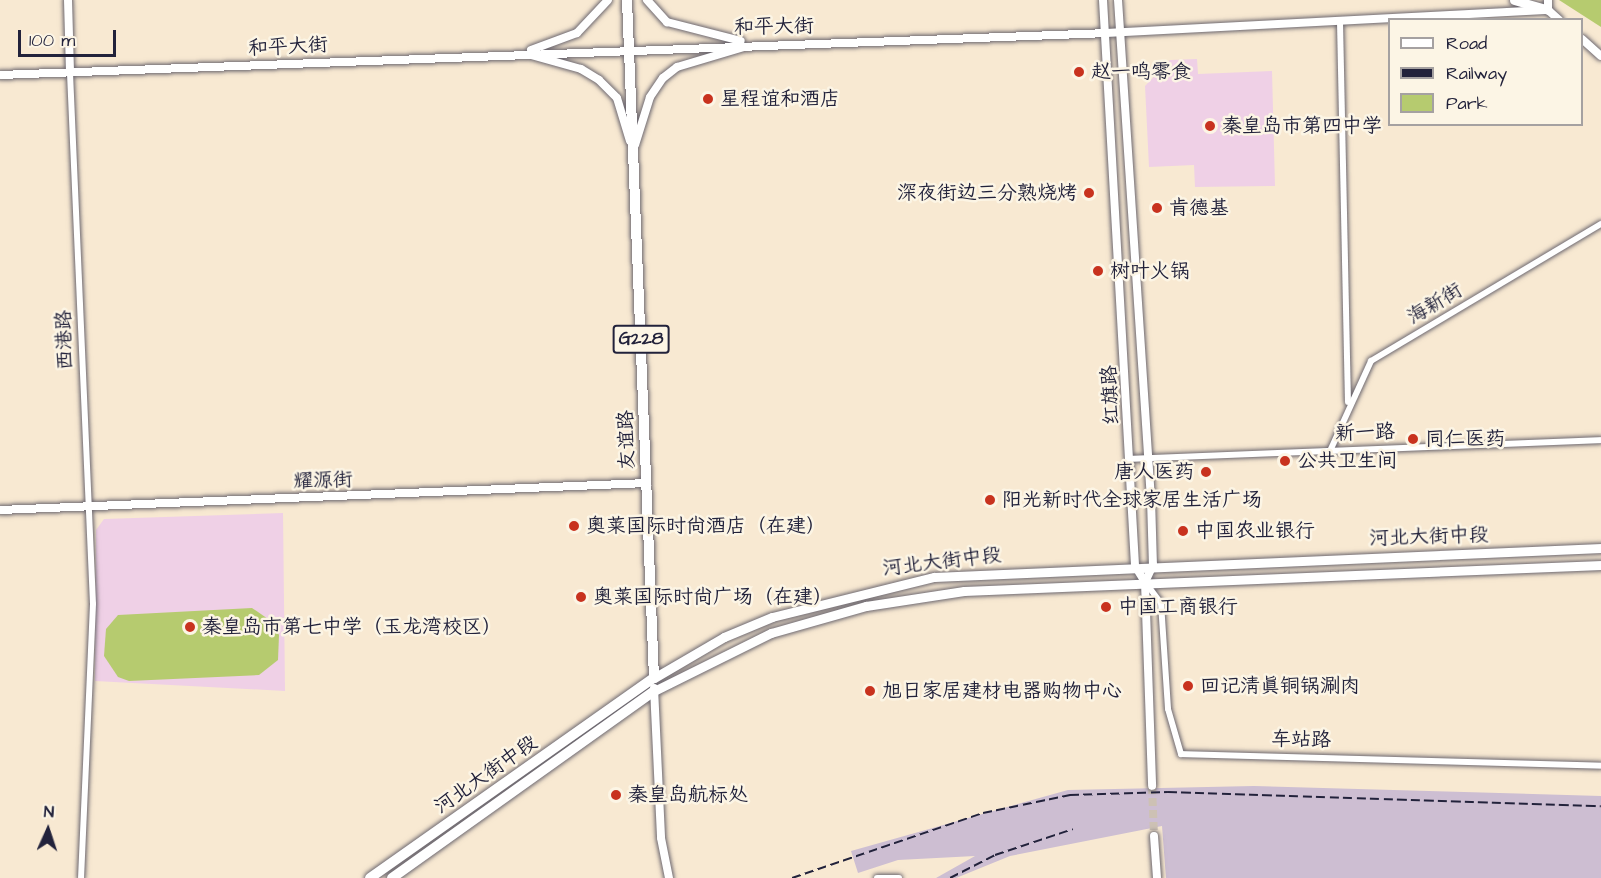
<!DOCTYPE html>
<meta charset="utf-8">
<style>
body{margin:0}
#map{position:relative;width:1601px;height:878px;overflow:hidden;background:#f8e9d2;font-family:"Architects Daughter","LXGW WenKai TC",sans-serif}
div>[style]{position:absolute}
.built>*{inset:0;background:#efd0e6}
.industrial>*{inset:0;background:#cdbed2}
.green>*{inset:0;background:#b6cb6f}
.secondary-tunnel>*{height:8px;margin-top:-4px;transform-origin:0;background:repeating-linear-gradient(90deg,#cdc1b4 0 8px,transparent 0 12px)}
.roads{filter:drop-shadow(0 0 2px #6d6870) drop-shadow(0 0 2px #6d6870)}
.street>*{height:6px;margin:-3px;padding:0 3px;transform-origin:3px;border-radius:3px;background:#fff}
.secondary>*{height:8px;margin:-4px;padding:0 4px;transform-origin:4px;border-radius:4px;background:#fff}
.primary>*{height:9px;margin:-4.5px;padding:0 4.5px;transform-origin:4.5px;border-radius:4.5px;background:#fff}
.highway>*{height:10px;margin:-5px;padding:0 5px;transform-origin:5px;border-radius:5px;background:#fff}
.rail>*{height:2px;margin-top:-1px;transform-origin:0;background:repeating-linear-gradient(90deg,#22223b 0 9px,transparent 0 13.5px)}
.dots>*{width:16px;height:16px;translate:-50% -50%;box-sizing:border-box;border:3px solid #fcf5e5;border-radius:50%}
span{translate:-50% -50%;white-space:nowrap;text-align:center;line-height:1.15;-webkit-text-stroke:5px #fcf5e5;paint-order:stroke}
.shield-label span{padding:2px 4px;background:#fcf5e5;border:2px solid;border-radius:4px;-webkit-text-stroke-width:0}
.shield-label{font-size:18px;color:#22223b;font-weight:700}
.street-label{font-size:20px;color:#22223b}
.poi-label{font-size:20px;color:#22223b}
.left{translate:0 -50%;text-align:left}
.right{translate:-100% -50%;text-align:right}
.legend{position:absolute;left:1388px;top:18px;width:195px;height:108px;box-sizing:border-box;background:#fcf5e5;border:2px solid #a5a1a1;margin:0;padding:8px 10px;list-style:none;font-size:18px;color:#22223b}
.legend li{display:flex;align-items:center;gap:12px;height:30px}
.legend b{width:30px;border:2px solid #a5a1a1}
.north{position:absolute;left:18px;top:800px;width:60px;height:60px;-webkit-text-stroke:4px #fcf5e5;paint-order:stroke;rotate:3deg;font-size:16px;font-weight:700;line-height:24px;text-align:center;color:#22223b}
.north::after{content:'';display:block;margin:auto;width:21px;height:27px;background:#22223b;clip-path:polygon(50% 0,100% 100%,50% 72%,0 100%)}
.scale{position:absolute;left:18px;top:30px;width:98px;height:27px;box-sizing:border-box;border:3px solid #22223b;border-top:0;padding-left:8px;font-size:18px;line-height:21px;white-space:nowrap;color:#22223b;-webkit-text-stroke:4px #fcf5e5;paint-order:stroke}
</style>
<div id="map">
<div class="built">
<div style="clip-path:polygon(1197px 59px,1198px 74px,1272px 71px,1275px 186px,1195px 187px,1194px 165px,1149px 167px,1145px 86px,1170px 60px)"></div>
<div style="clip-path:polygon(283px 513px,285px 691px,95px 681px,96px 530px,104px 519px)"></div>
</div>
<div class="industrial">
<div style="clip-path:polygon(1254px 786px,1601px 796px,1601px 878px,1166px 878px,1162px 826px,1010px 856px,956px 878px,936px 878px,975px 856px,898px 860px,858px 873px,851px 851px,1068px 790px)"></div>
</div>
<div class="green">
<div style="clip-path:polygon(1559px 0,1601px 0,1601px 27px)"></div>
<div style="clip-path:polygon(252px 608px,271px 621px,279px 635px,278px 660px,259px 675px,129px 681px,118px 677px,104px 656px,106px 629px,118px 615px)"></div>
</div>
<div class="secondary-tunnel">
<div style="left:1152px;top:786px;width:50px;rotate:87.7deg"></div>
</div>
<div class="roads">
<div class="street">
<div style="left:1340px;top:22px;width:380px;rotate:88.8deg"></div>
<div style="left:70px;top:73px;width:531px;rotate:87.52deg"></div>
<div style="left:93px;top:604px;width:274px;rotate:92.5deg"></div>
<div style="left:1330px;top:451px;width:99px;rotate:-65.5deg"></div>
<div style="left:1371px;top:361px;width:268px;rotate:-30.8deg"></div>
<div style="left:1130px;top:459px;width:471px;rotate:-2.3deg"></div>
<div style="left:1145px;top:582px;width:26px;rotate:53deg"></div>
<div style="left:1161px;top:603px;width:106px;rotate:86.2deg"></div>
<div style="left:1168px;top:709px;width:47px;rotate:73.9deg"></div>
<div style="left:1181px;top:754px;width:420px;rotate:1.6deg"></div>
<div style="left:877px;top:878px;width:22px"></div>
</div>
<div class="secondary">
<div style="left:68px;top:0;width:73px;rotate:88.4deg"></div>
<div style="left:647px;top:0;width:30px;rotate:48deg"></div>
<div style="left:667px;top:22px;width:76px;rotate:14.4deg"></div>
<div style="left:1103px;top:0;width:567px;rotate:86.76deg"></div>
<div style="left:1135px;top:566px;width:19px;rotate:58deg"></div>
<div style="left:1145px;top:582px;width:204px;rotate:88deg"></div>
<div style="left:1118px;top:0;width:500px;rotate:86.22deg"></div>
<div style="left:1151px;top:499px;width:66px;rotate:88.3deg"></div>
<div style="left:1153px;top:565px;width:19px;rotate:115deg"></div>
<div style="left:1548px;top:0;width:10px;rotate:90deg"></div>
<div style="left:1548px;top:10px;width:15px;rotate:42deg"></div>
<div style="left:1582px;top:39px;width:25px;rotate:42deg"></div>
<div style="left:531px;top:50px;width:49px;rotate:-20.3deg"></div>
<div style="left:577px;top:33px;width:45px;rotate:-46.8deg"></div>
<div style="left:531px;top:55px;width:52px;rotate:15.6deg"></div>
<div style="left:581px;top:69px;width:21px;rotate:31deg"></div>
<div style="left:599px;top:80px;width:25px;rotate:45deg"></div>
<div style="left:617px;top:98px;width:45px;rotate:73.2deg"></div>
<div style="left:0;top:75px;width:1107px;rotate:-2.17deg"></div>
<div style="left:1106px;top:33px;width:440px;rotate:-3deg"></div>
<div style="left:635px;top:145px;width:50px;rotate:-72.6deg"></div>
<div style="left:650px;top:97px;width:23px;rotate:-56deg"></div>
<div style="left:663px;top:78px;width:18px;rotate:-38deg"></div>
<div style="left:677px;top:67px;width:70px;rotate:-16.6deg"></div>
<div style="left:0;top:510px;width:648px;rotate:-2.39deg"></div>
<div style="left:654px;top:688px;width:150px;rotate:87.3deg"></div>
<div style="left:661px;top:838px;width:41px;rotate:78.7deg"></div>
<div style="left:1154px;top:836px;width:42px;rotate:85.9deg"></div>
</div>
<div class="primary">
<div style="left:1514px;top:0;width:35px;rotate:16deg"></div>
<div style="left:654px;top:678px;width:81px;rotate:-30.4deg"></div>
<div style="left:724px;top:637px;width:52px;rotate:-22.6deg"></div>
<div style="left:772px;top:617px;width:167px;rotate:-13.9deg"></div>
<div style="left:934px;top:577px;width:668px;rotate:-2.49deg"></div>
<div style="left:654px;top:691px;width:131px;rotate:-26.4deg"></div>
<div style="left:771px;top:633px;width:99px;rotate:-15.9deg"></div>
<div style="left:866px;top:606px;width:99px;rotate:-8.7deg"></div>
<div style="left:964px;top:591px;width:638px;rotate:-2.34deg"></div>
</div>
<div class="highway">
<div style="left:370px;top:878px;width:347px;rotate:-35.2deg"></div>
<div style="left:654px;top:678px;width:679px;rotate:-92.28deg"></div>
<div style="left:392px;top:878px;width:322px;rotate:-35.5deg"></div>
</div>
</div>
<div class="rail">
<div style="left:792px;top:878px;width:202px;rotate:-18.8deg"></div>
<div style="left:983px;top:813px;width:89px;rotate:-11.7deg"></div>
<div style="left:1070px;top:795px;width:98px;rotate:-1.8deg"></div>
<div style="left:1168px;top:792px;width:433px;rotate:1.9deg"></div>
<div style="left:950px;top:878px;width:51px;rotate:-27.1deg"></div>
<div style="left:995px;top:855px;width:82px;rotate:-18.4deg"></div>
</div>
<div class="dots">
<div style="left:1079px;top:72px;background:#c8321e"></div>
<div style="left:708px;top:99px;background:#c8321e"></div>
<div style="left:1210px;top:126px;background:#c8321e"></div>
<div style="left:1089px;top:193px;background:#c8321e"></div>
<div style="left:1157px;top:208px;background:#c8321e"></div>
<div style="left:1098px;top:271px;background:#c8321e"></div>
<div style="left:1413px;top:439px;background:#c8321e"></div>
<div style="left:1285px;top:461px;background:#c8321e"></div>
<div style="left:1206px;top:472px;background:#c8321e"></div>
<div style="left:990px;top:500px;background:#c8321e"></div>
<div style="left:574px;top:526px;background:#c8321e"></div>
<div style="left:1183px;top:531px;background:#c8321e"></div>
<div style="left:581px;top:597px;background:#c8321e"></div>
<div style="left:1106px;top:607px;background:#c8321e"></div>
<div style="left:190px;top:627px;background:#c8321e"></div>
<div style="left:1188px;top:686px;background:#c8321e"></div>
<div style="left:870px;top:691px;background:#c8321e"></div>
<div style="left:616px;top:795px;background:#c8321e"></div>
</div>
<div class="shield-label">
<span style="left:641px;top:339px">G228</span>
</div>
<div class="street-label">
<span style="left:774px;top:27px;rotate:-1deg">和平大街</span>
<span style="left:288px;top:47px;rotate:-3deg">和平大街</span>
<span style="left:1435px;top:304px;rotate:-31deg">海新街</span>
<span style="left:65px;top:340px;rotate:-92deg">西港路</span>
<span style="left:1111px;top:395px;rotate:-93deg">红旗路</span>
<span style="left:1365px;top:433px;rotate:-2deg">新一路</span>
<span style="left:627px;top:440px;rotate:-92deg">友谊路</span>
<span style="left:323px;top:481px;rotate:-2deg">耀源街</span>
<span style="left:1429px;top:537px;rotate:-2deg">河北大街中段</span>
<span style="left:942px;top:562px;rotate:-7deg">河北大街中段</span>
<span style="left:1301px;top:740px;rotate:1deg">车站路</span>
<span style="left:486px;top:775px;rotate:-35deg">河北大街中段</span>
</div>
<div class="poi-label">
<span class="left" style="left:1091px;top:72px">赵一鸣零食</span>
<span class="left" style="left:720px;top:99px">星程谊和酒店</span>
<span class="left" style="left:1222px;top:126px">秦皇岛市第四中学</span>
<span class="right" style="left:1077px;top:193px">深夜街边三分熟烧烤</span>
<span class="left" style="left:1169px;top:208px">肯德基</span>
<span class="left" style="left:1110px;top:271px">树叶火锅</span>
<span class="left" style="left:1425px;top:439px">同仁医药</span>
<span class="left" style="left:1297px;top:461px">公共卫生间</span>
<span class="right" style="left:1194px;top:472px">唐人医药</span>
<span class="left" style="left:1002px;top:500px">阳光新时代全球家居生活广场</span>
<span class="left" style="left:586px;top:526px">奥莱国际时尚酒店（在建）</span>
<span class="left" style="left:1195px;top:531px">中国农业银行</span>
<span class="left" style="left:593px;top:597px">奥莱国际时尚广场（在建）</span>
<span class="left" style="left:1118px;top:607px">中国工商银行</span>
<span class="left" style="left:202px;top:627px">秦皇岛市第七中学（玉龙湾校区）</span>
<span class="left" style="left:1200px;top:686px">回记清真铜锅涮肉</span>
<span class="left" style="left:882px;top:691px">旭日家居建材电器购物中心</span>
<span class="left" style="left:628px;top:795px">秦皇岛航标处</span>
</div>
<ul class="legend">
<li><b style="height:8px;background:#fff"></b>Road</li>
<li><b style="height:8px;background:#22223b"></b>Railway</li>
<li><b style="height:16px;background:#b6cb6f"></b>Park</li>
</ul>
<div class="north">N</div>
<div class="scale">100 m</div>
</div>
